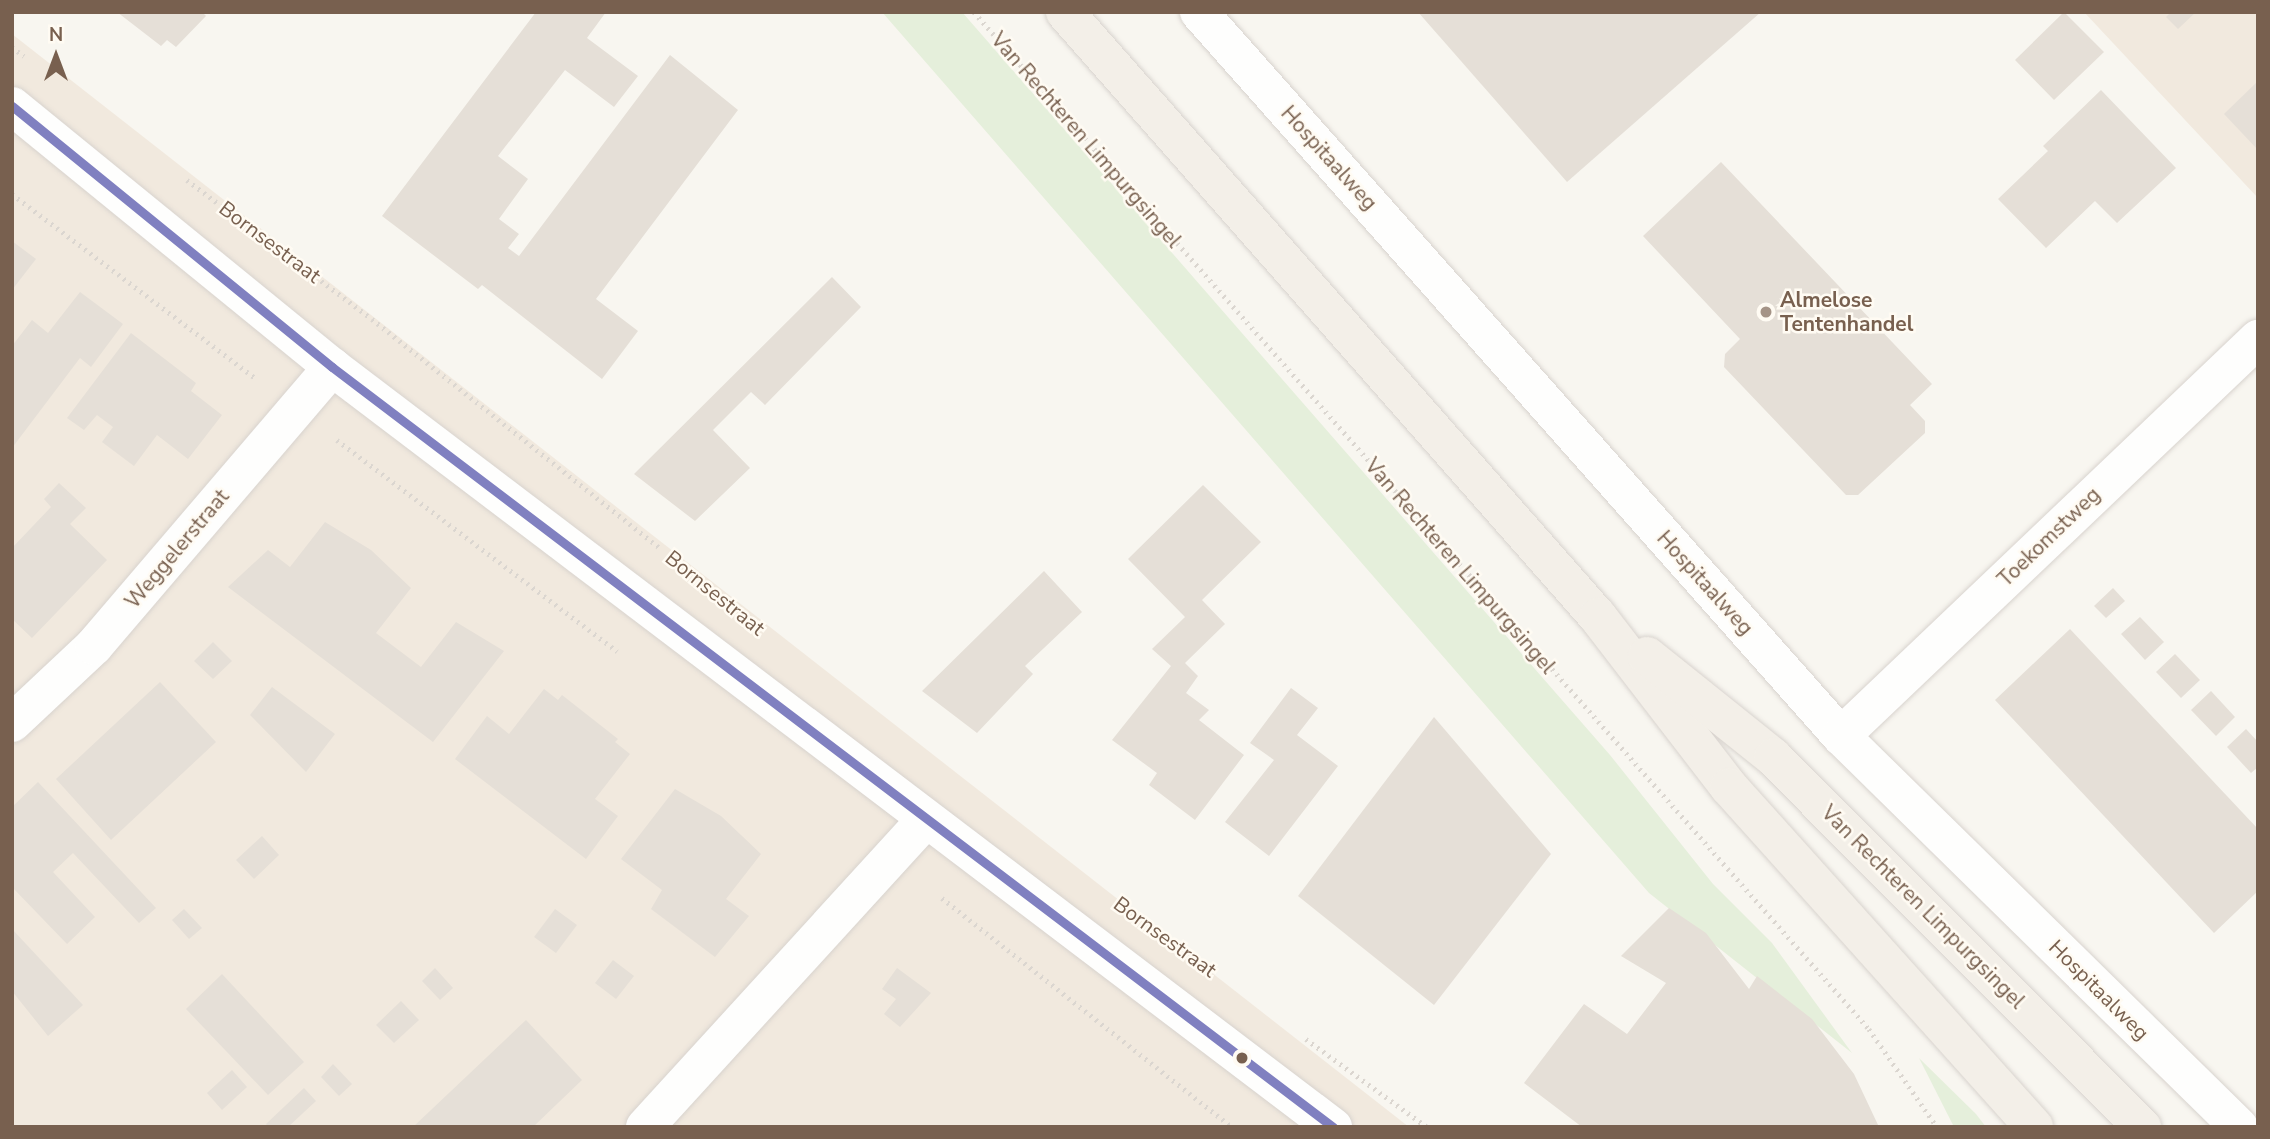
<!DOCTYPE html>
<style>
body{margin:0}
#map{position:relative;width:2270px;height:1139px;overflow:hidden;background:#f8f6f0;font-family:"Nunito Sans",sans-serif}
div>[style]{position:absolute}
.residential>*{inset:0;background:#f1e9de}
.green>*{inset:0;background:#e5efdb}
.building>*{inset:0;background:#e5dfd7}
.path>*{height:4.5px;margin-top:-2.25px;transform-origin:0;background:repeating-linear-gradient(90deg,#dbd6d0 0 2px,transparent 0 7px)}
.roads{filter:drop-shadow(0 0 2px #d8d3ce) drop-shadow(0 0 2px #d8d3ce)}
.minor>*{height:38px;margin:-19px;padding:0 19px;transform-origin:19px;border-radius:19px;background:#fefefd}
.major>*{height:38px;margin:-19px;padding:0 19px;transform-origin:19px;border-radius:19px;background:#f3efe8}
.bus-1>*{height:9px;margin:-4.5px;padding:0 4.5px;transform-origin:4.5px;border-radius:4.5px;background:#8080c0}
.dots>*{width:19px;height:19px;translate:-50% -50%;box-sizing:border-box;border:4px solid #fffbf3;border-radius:50%}
span{translate:-50% -50%;white-space:nowrap;text-align:center;line-height:1.15;-webkit-text-stroke:5px #fffbf3;paint-order:stroke}
.street-label{font-size:21px;color:#78604f}
.poi-label{font-size:21px;color:#78604f;font-weight:700}
.left{translate:0 -50%;text-align:left}
.frame{position:absolute;inset:0;border:14px solid #78604f;pointer-events:none}
.north{position:absolute;left:21px;top:21px;width:70px;height:70px;-webkit-text-stroke:5px #fffbf3;paint-order:stroke;rotate:0deg;font-size:19px;font-weight:700;line-height:28px;text-align:center;color:#78604f}
.north::after{content:'';display:block;margin:auto;width:24px;height:32px;background:#78604f;clip-path:polygon(50% 0,100% 100%,50% 72%,0 100%)}
</style>
<div id="map">
<div class="residential">
<div style="clip-path:polygon(2084px 12px,2258px 12px,2258px 198px)"></div>
<div style="clip-path:polygon(12px 34px,1409px 1127px,12px 1127px)"></div>
</div>
<div class="green">
<div style="clip-path:polygon(882px 12px,962px 12px,1610px 755px,1713px 884px,1772px 943px,1852px 1053px,1649px 893px)"></div>
<div style="clip-path:polygon(1919px 1058px,1976px 1114px,1986px 1127px,1954px 1127px)"></div>
</div>
<div class="building">
<div style="clip-path:polygon(117px 12px,202px 12px,206px 16px,176px 47px,167px 40px,161px 46px)"></div>
<div style="clip-path:polygon(536px 12px,606px 12px,587px 38px,638px 76px,614px 107px,565px 70px,498px 156px,528px 179px,499px 219px,519px 234px,508px 248px,519px 256px,670px 55px,738px 110px,596px 299px,638px 331px,602px 379px,482px 285px,478px 289px,382px 216px)"></div>
<div style="clip-path:polygon(1418px 12px,1761px 12px,1567px 182px)"></div>
<div style="clip-path:polygon(2064px 12px,2104px 52px,2054px 100px,2015px 60px)"></div>
<div style="clip-path:polygon(2171px 12px,2196px 12px,2178px 29px,2166px 17px)"></div>
<div style="clip-path:polygon(2258px 81px,2258px 150px,2224px 114px)"></div>
<div style="clip-path:polygon(2101px 90px,2176px 168px,2117px 223px,2095px 201px,2046px 248px,1998px 199px,2048px 151px,2043px 146px)"></div>
<div style="clip-path:polygon(1721px 162px,1932px 384px,1910px 405px,1925px 421px,1925px 433px,1858px 495px,1846px 495px,1724px 367px,1725px 354px,1740px 339px,1643px 236px)"></div>
<div style="clip-path:polygon(12px 241px,36px 259px,12px 290px)"></div>
<div style="clip-path:polygon(832px 277px,861px 307px,765px 405px,751px 392px,713px 430px,750px 468px,695px 521px,634px 474px)"></div>
<div style="clip-path:polygon(80px 292px,123px 324px,91px 367px,80px 358px,12px 448px,12px 346px,32px 320px,48px 333px)"></div>
<div style="clip-path:polygon(131px 333px,196px 383px,191px 391px,222px 415px,188px 459px,157px 435px,134px 466px,102px 442px,113px 427px,97px 415px,84px 430px,67px 418px)"></div>
<div style="clip-path:polygon(59px 483px,86px 508px,70px 524px,107px 560px,32px 638px,12px 619px,12px 548px,51px 507px,44px 499px)"></div>
<div style="clip-path:polygon(1203px 485px,1261px 542px,1202px 600px,1225px 624px,1185px 663px,1198px 676px,1186px 693px,1209px 710px,1199px 720px,1244px 755px,1195px 820px,1149px 785px,1157px 773px,1112px 740px,1171px 666px,1152px 649px,1185px 617px,1128px 559px)"></div>
<div style="clip-path:polygon(325px 522px,371px 550px,411px 588px,376px 633px,421px 667px,456px 622px,504px 651px,433px 742px,228px 587px,268px 550px,290px 567px)"></div>
<div style="clip-path:polygon(1044px 571px,1082px 612px,1025px 666px,1033px 674px,977px 733px,922px 691px)"></div>
<div style="clip-path:polygon(2113px 588px,2125px 601px,2106px 618px,2094px 606px)"></div>
<div style="clip-path:polygon(2140px 617px,2164px 642px,2145px 660px,2121px 634px)"></div>
<div style="clip-path:polygon(2070px 629px,2258px 829px,2258px 891px,2214px 933px,1995px 700px)"></div>
<div style="clip-path:polygon(213px 642px,232px 661px,213px 679px,194px 661px)"></div>
<div style="clip-path:polygon(2175px 654px,2200px 680px,2181px 698px,2156px 672px)"></div>
<div style="clip-path:polygon(160px 682px,216px 742px,111px 840px,56px 779px)"></div>
<div style="clip-path:polygon(272px 687px,335px 734px,306px 772px,250px 715px)"></div>
<div style="clip-path:polygon(1291px 688px,1318px 708px,1297px 735px,1338px 766px,1269px 856px,1225px 822px,1274px 760px,1250px 743px)"></div>
<div style="clip-path:polygon(544px 689px,558px 700px,562px 695px,618px 739px,615px 742px,630px 754px,595px 799px,618px 816px,586px 859px,455px 759px,487px 716px,509px 734px)"></div>
<div style="clip-path:polygon(2211px 691px,2235px 717px,2216px 736px,2191px 710px)"></div>
<div style="clip-path:polygon(1434px 717px,1551px 854px,1434px 1005px,1298px 896px)"></div>
<div style="clip-path:polygon(2246px 729px,2258px 742px,2258px 767px,2251px 773px,2227px 747px)"></div>
<div style="clip-path:polygon(38px 782px,156px 908px,139px 923px,73px 853px,53px 872px,95px 917px,67px 944px,12px 887px,12px 807px)"></div>
<div style="clip-path:polygon(675px 789px,721px 816px,761px 854px,726px 899px,749px 916px,715px 957px,651px 909px,662px 890px,621px 859px)"></div>
<div style="clip-path:polygon(262px 836px,279px 855px,254px 879px,236px 860px)"></div>
<div style="clip-path:polygon(1669px 908px,1706px 933px,1749px 989px,1757px 976px,1812px 1019px,1854px 1074px,1879px 1127px,1582px 1127px,1524px 1083px,1584px 1004px,1627px 1034px,1666px 983px,1621px 956px)"></div>
<div style="clip-path:polygon(184px 909px,202px 928px,189px 939px,172px 920px)"></div>
<div style="clip-path:polygon(555px 909px,577px 925px,556px 953px,534px 937px)"></div>
<div style="clip-path:polygon(12px 929px,83px 1005px,48px 1036px,12px 991px)"></div>
<div style="clip-path:polygon(613px 960px,634px 976px,616px 999px,595px 983px)"></div>
<div style="clip-path:polygon(435px 968px,453px 988px,440px 1000px,422px 981px)"></div>
<div style="clip-path:polygon(897px 968px,931px 993px,900px 1027px,884px 1014px,896px 999px,882px 989px)"></div>
<div style="clip-path:polygon(222px 974px,304px 1062px,268px 1095px,186px 1009px)"></div>
<div style="clip-path:polygon(401px 1001px,419px 1020px,394px 1043px,376px 1025px)"></div>
<div style="clip-path:polygon(526px 1020px,582px 1080px,533px 1127px,413px 1127px)"></div>
<div style="clip-path:polygon(333px 1064px,352px 1084px,339px 1096px,321px 1077px)"></div>
<div style="clip-path:polygon(232px 1070px,247px 1087px,222px 1110px,207px 1093px)"></div>
<div style="clip-path:polygon(304px 1088px,316px 1101px,288px 1127px,268px 1127px,266px 1124px)"></div>
</div>
<div class="path">
<div style="left:974px;top:12px;width:1355px;rotate:48.65deg"></div>
<div style="left:1869px;top:1029px;width:119px;rotate:55.2deg"></div>
<div style="left:12px;top:47px;width:15px;rotate:37deg"></div>
<div style="left:187px;top:180px;width:231px;rotate:36.9deg"></div>
<div style="left:372px;top:319px;width:369px;rotate:38.5deg"></div>
<div style="left:12px;top:194px;width:307px;rotate:37.1deg"></div>
<div style="left:337px;top:440px;width:351px;rotate:37deg"></div>
<div style="left:942px;top:898px;width:370px;rotate:38.3deg"></div>
<div style="left:1306px;top:1039px;width:150px;rotate:36deg"></div>
</div>
<div class="roads">
<div class="minor">
<div style="left:1199px;top:12px;width:968px;rotate:48.44deg"></div>
<div style="left:1841px;top:736px;width:558px;rotate:44.49deg"></div>
<div style="left:12px;top:106px;width:413px;rotate:39.2deg"></div>
<div style="left:332px;top:367px;width:1257px;rotate:37.21deg"></div>
<div style="left:12px;top:723px;width:112px;rotate:-43.2deg"></div>
<div style="left:94px;top:646px;width:367px;rotate:-49.5deg"></div>
<div style="left:1841px;top:736px;width:576px;rotate:-43.59deg"></div>
<div style="left:645px;top:1127px;width:417px;rotate:-47.6deg"></div>
</div>
<div class="major">
<div style="left:1065px;top:12px;width:806px;rotate:48.62deg"></div>
<div style="left:1598px;top:617px;width:215px;rotate:52.4deg"></div>
<div style="left:1729px;top:787px;width:457px;rotate:48.1deg"></div>
<div style="left:1647px;top:656px;width:161px;rotate:38.7deg"></div>
<div style="left:1773px;top:757px;width:523px;rotate:45.08deg"></div>
</div>
</div>
<div class="bus-1">
<div style="left:12px;top:106px;width:413px;rotate:39.2deg"></div>
<div style="left:332px;top:367px;width:1257px;rotate:37.21deg"></div>
</div>
<div class="dots">
<div style="left:1766px;top:312px;background:#a59487"></div>
<div style="left:1242px;top:1058px;background:#78604f"></div>
</div>
<div class="street-label">
<span style="left:1086px;top:140px;rotate:49deg">Van Rechteren Limpurgsingel</span>
<span style="left:1329px;top:158px;rotate:48deg">Hospitaalweg</span>
<span style="left:270px;top:242px;rotate:37deg">Bornsestraat</span>
<span style="left:2049px;top:537px;rotate:-44deg">Toekomstweg</span>
<span style="left:177px;top:549px;rotate:-50deg">Weggelerstraat</span>
<span style="left:1460px;top:566px;rotate:49deg">Van Rechteren Limpurgsingel</span>
<span style="left:1705px;top:583px;rotate:48deg">Hospitaalweg</span>
<span style="left:715px;top:593px;rotate:39deg">Bornsestraat</span>
<span style="left:1923px;top:907px;rotate:45deg">Van Rechteren Limpurgsingel</span>
<span style="left:1165px;top:937px;rotate:36deg">Bornsestraat</span>
<span style="left:2099px;top:990px;rotate:45deg">Hospitaalweg</span>
</div>
<div class="poi-label">
<span class="left" style="left:1780px;top:312px">Almelose<br>Tentenhandel</span>
</div>
<div class="frame"></div>
<div class="north">N</div>
</div>
